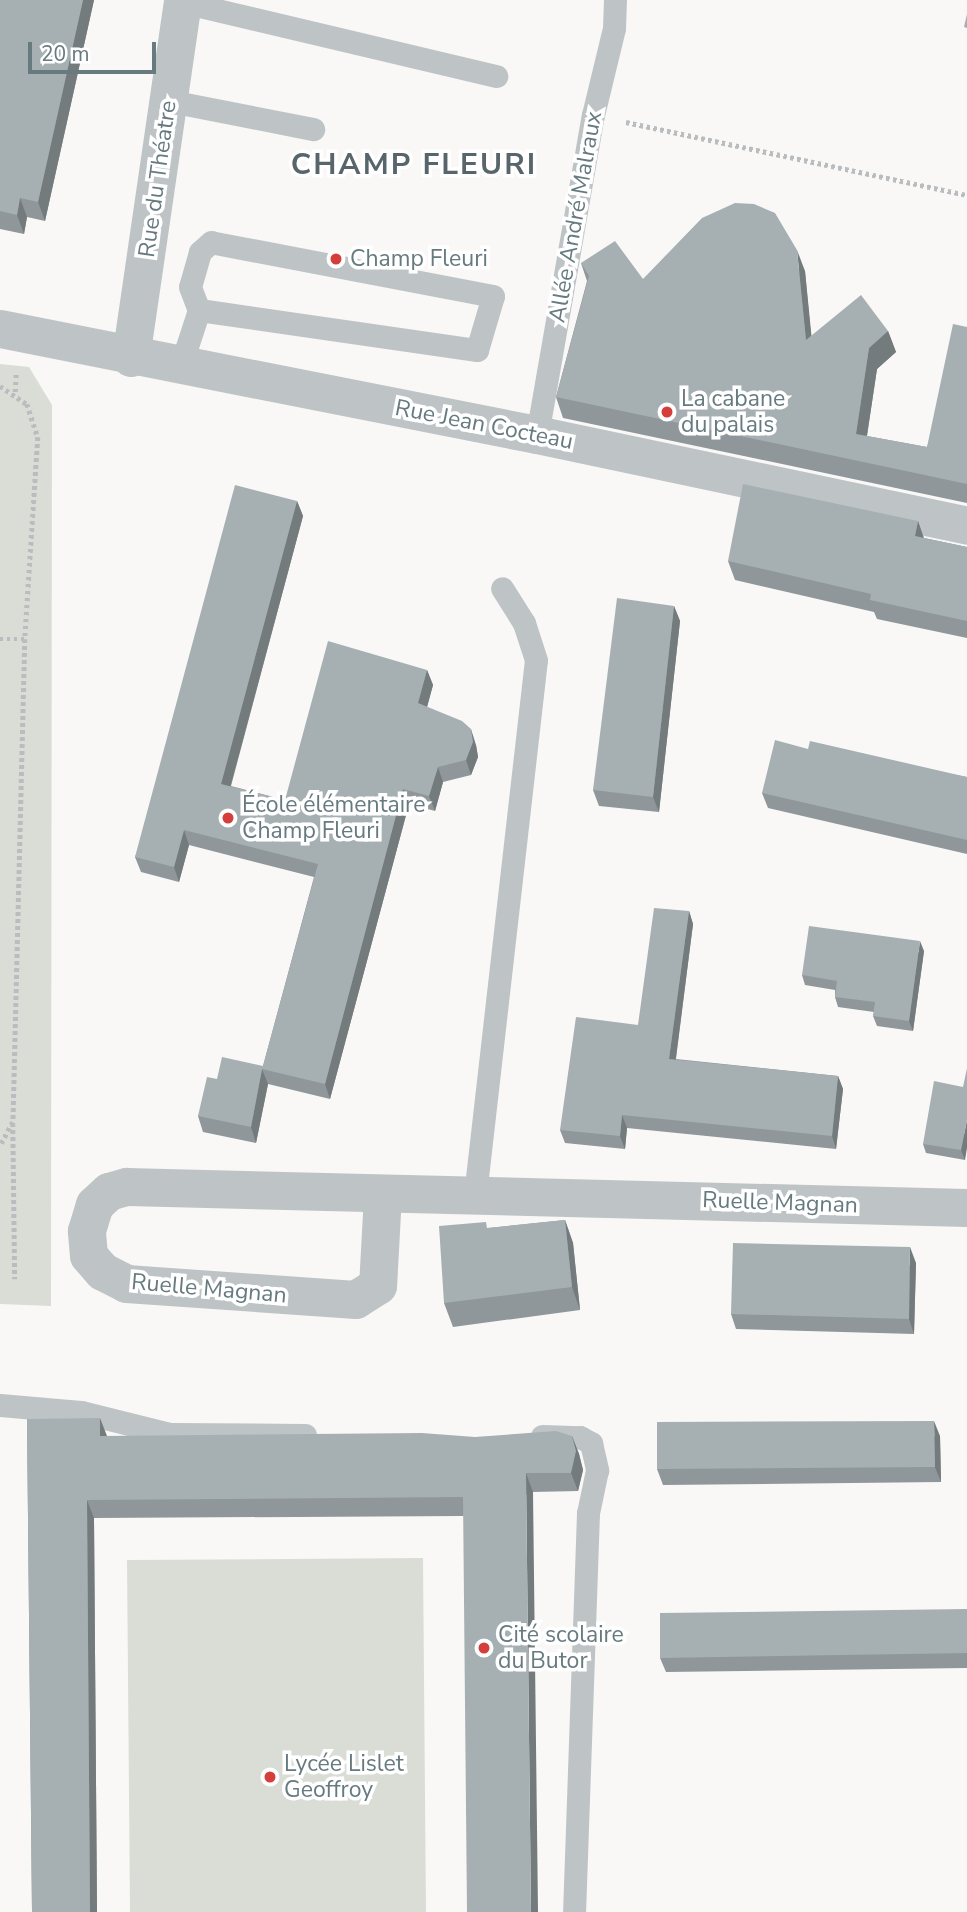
<!DOCTYPE html>
<meta charset="utf-8">
<style>
body{margin:0}
#map{position:relative;width:967px;height:1912px;overflow:hidden;background:#f9f8f7;font-family:"Nunito Sans",sans-serif}
div>[style]{position:absolute}
.green>*{inset:0;background:#daddd6}
.path>*{height:4.5px;margin-top:-2.25px;transform-origin:0;background:repeating-linear-gradient(90deg,#b9bdbf 0 3.5px,transparent 0 7px)}
.lane>*{height:23px;margin:-11.5px;padding:0 11.5px;transform-origin:11.5px;border-radius:11.5px;background:#bec4c6}
.street>*{height:38px;margin:-19px;padding:0 19px;transform-origin:19px;border-radius:19px;background:#bec4c6}
.wall>*{inset:0;background:#8f979a}
.shaded-wall>*{inset:0;background:#747b7d}
.building>*{inset:0;background:#a6b0b3}
.dots>*{width:19px;height:19px;translate:-50% -50%;box-sizing:border-box;border:4px solid #fff;border-radius:50%}
span{translate:-50% -50%;white-space:nowrap;text-align:center;line-height:1.15;-webkit-text-stroke:7px #fff;paint-order:stroke}
.street-label{font-size:23px;color:#667a7f}
.poi-label{font-size:23px;color:#667a7f}
.left{translate:0 -50%;text-align:left}
.district-label{font-size:30px;color:#58666b;font-weight:700;letter-spacing:2px}
.scale{position:absolute;left:28px;top:42px;width:128px;height:32px;box-sizing:border-box;border:4px solid #667a7f;border-top:0;padding-left:9px;font-size:21px;line-height:24px;white-space:nowrap;color:#667a7f;-webkit-text-stroke:5px #fff;paint-order:stroke}
</style>
<div id="map">
<div class="green">
<div style="clip-path:polygon(0 364px,29px 367px,52px 405px,51px 1306px,0 1304px)"></div>
<div style="clip-path:polygon(423px 1558px,426px 1912px,130px 1912px,127px 1560px)"></div>
</div>
<div class="path">
<div style="left:626px;top:122px;width:349px;rotate:12.1deg"></div>
<div style="left:0;top:386px;width:32px;rotate:34deg"></div>
<div style="left:27px;top:404px;width:35px;rotate:72deg"></div>
<div style="left:38px;top:437px;width:202px;rotate:93.7deg"></div>
<div style="left:25px;top:639px;width:483px;rotate:91.4deg"></div>
<div style="left:13px;top:1122px;width:27px;rotate:118deg"></div>
<div style="left:15px;top:392px;width:20px;rotate:-87deg"></div>
<div style="left:0;top:639px;width:25px"></div>
<div style="left:13px;top:1123px;width:156px;rotate:89.3deg"></div>
</div>
<div class="lane">
<div style="left:183px;top:2px;width:322px;rotate:13.3deg"></div>
<div style="left:170px;top:101px;width:146px;rotate:11.1deg"></div>
<div style="left:180px;top:368px;width:61px;rotate:-71.9deg"></div>
<div style="left:199px;top:310px;width:281px;rotate:8.2deg"></div>
<div style="left:477px;top:350px;width:56px;rotate:-73.5deg"></div>
<div style="left:493px;top:296px;width:287px;rotate:-169.2deg"></div>
<div style="left:211px;top:242px;width:15px;rotate:138deg"></div>
<div style="left:200px;top:252px;width:36px;rotate:106deg"></div>
<div style="left:190px;top:287px;width:25px;rotate:69deg"></div>
<div style="left:537px;top:435px;width:325px;rotate:-80.1deg"></div>
<div style="left:593px;top:115px;width:89px;rotate:-76.4deg"></div>
<div style="left:614px;top:28px;width:28px;rotate:-88deg"></div>
<div style="left:475px;top:1195px;width:538px;rotate:-83.5deg"></div>
<div style="left:536px;top:660px;width:39px;rotate:-108deg"></div>
<div style="left:524px;top:623px;width:41px;rotate:-122.2deg"></div>
<div style="left:0;top:1405px;width:81px;rotate:4.9deg"></div>
<div style="left:81px;top:1412px;width:91px;rotate:14deg"></div>
<div style="left:169px;top:1434px;width:136px;rotate:0.4deg"></div>
<div style="left:542px;top:1436px;width:38px;rotate:2deg"></div>
<div style="left:580px;top:1437px;width:13px;rotate:29deg"></div>
<div style="left:591px;top:1443px;width:28px;rotate:77deg"></div>
<div style="left:597px;top:1470px;width:44px;rotate:101.8deg"></div>
<div style="left:588px;top:1513px;width:399px;rotate:92deg"></div>
</div>
<div class="street">
<div style="left:0;top:329px;width:547px;rotate:11.17deg"></div>
<div style="left:537px;top:435px;width:440px;rotate:11.9deg"></div>
<div style="left:131px;top:358px;width:362px;rotate:-81.7deg"></div>
<div style="left:383px;top:1195px;width:91px;rotate:93.1deg"></div>
<div style="left:378px;top:1286px;width:26px;rotate:148deg"></div>
<div style="left:356px;top:1300px;width:230px;rotate:-176deg"></div>
<div style="left:127px;top:1284px;width:27px;rotate:-153deg"></div>
<div style="left:103px;top:1272px;width:21px;rotate:-131deg"></div>
<div style="left:89px;top:1256px;width:25px;rotate:-95deg"></div>
<div style="left:87px;top:1231px;width:27px;rotate:-73deg"></div>
<div style="left:95px;top:1205px;width:19px;rotate:-43deg"></div>
<div style="left:109px;top:1192px;width:19px;rotate:-16deg"></div>
<div style="left:127px;top:1187px;width:840px;rotate:1.43deg"></div>
</div>
<div class="wall">
<div style="clip-path:polygon(0 0,94px 0,45px 221px,27px 217px,24px 234px,0 229px)"></div>
<div style="clip-path:polygon(581px 263px,643px 279px,805px 271px,811px 336px,888px 331px,896px 352px,877px 369px,867px 436px,927px 447px,967px 327px,967px 503px,563px 418px,556px 397px,587px 281px)"></div>
<div style="clip-path:polygon(297px 501px,303px 516px,231px 786px,285px 800px,427px 670px,433px 685px,427px 707px,476px 745px,478px 757px,471px 775px,443px 782px,435px 811px,409px 804px,330px 1099px,268px 1084px,256px 1143px,203px 1132px,198px 1116px,217px 1079px,263px 1066px,314px 877px,189px 845px,179px 882px,141px 872px,135px 857px)"></div>
<div style="clip-path:polygon(918px 521px,924px 538px,967px 547px,967px 638px,877px 619px,874px 612px,735px 580px,728px 561px)"></div>
<div style="clip-path:polygon(674px 606px,680px 621px,659px 812px,599px 806px,593px 790px)"></div>
<div style="clip-path:polygon(808px 749px,967px 777px,967px 854px,768px 808px,762px 793px)"></div>
<div style="clip-path:polygon(689px 911px,693px 924px,676px 1059px,838px 1076px,843px 1089px,836px 1149px,627px 1128px,625px 1149px,565px 1143px,560px 1130px,638px 1025px)"></div>
<div style="clip-path:polygon(924px 951px,913px 1031px,877px 1026px,873px 1016px,874px 1012px,838px 1007px,835px 997px,835px 990px,805px 985px,802px 975px)"></div>
<div style="clip-path:polygon(963px 1087px,965px 1160px,926px 1153px,923px 1144px)"></div>
<div style="clip-path:polygon(565px 1220px,573px 1243px,580px 1310px,453px 1327px,444px 1303px,489px 1228px)"></div>
<div style="clip-path:polygon(916px 1263px,914px 1334px,736px 1329px,731px 1314px)"></div>
<div style="clip-path:polygon(27px 1419px,107px 1436px,475px 1437px,572px 1436px,579px 1454px,583px 1470px,578px 1491px,533px 1492px,463px 1516px,94px 1518px,97px 1912px,32px 1912px)"></div>
<div style="clip-path:polygon(940px 1436px,941px 1482px,663px 1485px,657px 1469px)"></div>
<div style="clip-path:polygon(967px 1609px,967px 1668px,666px 1672px,660px 1658px)"></div>
</div>
<div class="shaded-wall">
<div style="clip-path:polygon(83px 0,94px 0,45px 221px,38px 202px)"></div>
<div style="clip-path:polygon(20px 198px,27px 217px,24px 234px,17px 215px)"></div>
<div style="clip-path:polygon(797px 250px,805px 271px,814px 361px,806px 340px)"></div>
<div style="clip-path:polygon(888px 331px,896px 352px,877px 369px,864px 455px,856px 434px,869px 348px)"></div>
<div style="clip-path:polygon(297px 501px,303px 516px,227px 799px,221px 784px)"></div>
<div style="clip-path:polygon(918px 521px,924px 539px,915px 536px)"></div>
<div style="clip-path:polygon(674px 606px,680px 621px,659px 812px,653px 797px)"></div>
<div style="clip-path:polygon(427px 670px,433px 685px,424px 718px,418px 703px)"></div>
<div style="clip-path:polygon(471px 729px,476px 745px,478px 757px,471px 775px,466px 760px)"></div>
<div style="clip-path:polygon(438px 767px,443px 782px,435px 811px,429px 796px)"></div>
<div style="clip-path:polygon(403px 789px,409px 804px,330px 1099px,325px 1084px)"></div>
<div style="clip-path:polygon(184px 830px,189px 845px,179px 882px,174px 867px)"></div>
<div style="clip-path:polygon(689px 911px,693px 924px,674px 1072px,669px 1059px)"></div>
<div style="clip-path:polygon(920px 941px,924px 951px,913px 1031px,909px 1021px)"></div>
<div style="clip-path:polygon(262px 1069px,268px 1084px,256px 1143px,251px 1127px)"></div>
<div style="clip-path:polygon(838px 1076px,843px 1089px,836px 1149px,832px 1136px)"></div>
<div style="clip-path:polygon(622px 1115px,627px 1128px,625px 1149px,620px 1136px)"></div>
<div style="clip-path:polygon(967px 1120px,967px 1148px,965px 1160px,961px 1150px)"></div>
<div style="clip-path:polygon(565px 1220px,573px 1243px,580px 1310px,572px 1287px)"></div>
<div style="clip-path:polygon(910px 1247px,916px 1263px,914px 1334px,909px 1319px)"></div>
<div style="clip-path:polygon(100px 1418px,107px 1436px,100px 1436px)"></div>
<div style="clip-path:polygon(934px 1421px,940px 1436px,941px 1482px,935px 1467px)"></div>
<div style="clip-path:polygon(572px 1436px,579px 1454px,583px 1470px,578px 1491px,571px 1473px)"></div>
<div style="clip-path:polygon(526px 1473px,533px 1492px,538px 1912px,531px 1912px)"></div>
<div style="clip-path:polygon(87px 1500px,94px 1518px,97px 1912px,90px 1912px)"></div>
</div>
<div class="building">
<div style="clip-path:polygon(0 0,83px 0,38px 202px,20px 198px,17px 215px,0 211px)"></div>
<div style="clip-path:polygon(967px 14px,967px 28px,964px 27px)"></div>
<div style="clip-path:polygon(735px 203px,754px 204px,775px 213px,797px 250px,806px 340px,861px 295px,888px 331px,869px 348px,856px 434px,927px 447px,953px 324px,967px 327px,967px 484px,556px 397px,589px 276px,581px 263px,615px 241px,643px 279px,702px 218px)"></div>
<div style="clip-path:polygon(743px 484px,918px 521px,915px 536px,967px 547px,967px 621px,870px 600px,871px 594px,728px 561px)"></div>
<div style="clip-path:polygon(235px 485px,297px 501px,221px 784px,285px 800px,328px 641px,427px 670px,418px 703px,462px 721px,471px 729px,473px 742px,466px 760px,438px 767px,429px 796px,403px 789px,325px 1084px,262px 1069px,251px 1127px,198px 1116px,207px 1077px,217px 1079px,222px 1057px,263px 1066px,318px 864px,184px 830px,174px 867px,135px 857px)"></div>
<div style="clip-path:polygon(617px 598px,674px 606px,653px 797px,593px 790px)"></div>
<div style="clip-path:polygon(775px 740px,808px 749px,810px 741px,967px 777px,967px 840px,762px 793px)"></div>
<div style="clip-path:polygon(654px 908px,689px 911px,669px 1059px,838px 1076px,832px 1136px,622px 1115px,620px 1136px,560px 1130px,576px 1017px,638px 1025px)"></div>
<div style="clip-path:polygon(809px 926px,920px 941px,909px 1021px,873px 1016px,875px 1002px,835px 997px,837px 981px,802px 975px)"></div>
<div style="clip-path:polygon(967px 1068px,967px 1120px,961px 1150px,923px 1144px,934px 1081px,963px 1087px)"></div>
<div style="clip-path:polygon(565px 1220px,572px 1287px,444px 1303px,439px 1226px,486px 1222px,487px 1228px)"></div>
<div style="clip-path:polygon(733px 1243px,910px 1247px,909px 1319px,731px 1314px)"></div>
<div style="clip-path:polygon(100px 1418px,100px 1436px,422px 1433px,475px 1437px,556px 1431px,572px 1436px,576px 1451px,571px 1473px,526px 1473px,531px 1912px,467px 1912px,463px 1497px,87px 1500px,90px 1912px,32px 1912px,27px 1419px)"></div>
<div style="clip-path:polygon(934px 1421px,935px 1467px,657px 1469px,657px 1422px)"></div>
<div style="clip-path:polygon(967px 1609px,967px 1653px,660px 1658px,660px 1613px)"></div>
</div>
<div class="dots">
<div style="left:336px;top:259px;background:#d43f3c"></div>
<div style="left:667px;top:412px;background:#d43f3c"></div>
<div style="left:228px;top:818px;background:#d43f3c"></div>
<div style="left:484px;top:1648px;background:#d43f3c"></div>
<div style="left:270px;top:1777px;background:#d43f3c"></div>
</div>
<div class="street-label">
<span style="left:158px;top:179px;rotate:-82deg">Rue du Théatre</span>
<span style="left:576px;top:217px;rotate:-80deg">Allée André Malraux</span>
<span style="left:484px;top:425px;rotate:11deg">Rue Jean Cocteau</span>
<span style="left:780px;top:1203px;rotate:2deg">Ruelle Magnan</span>
<span style="left:209px;top:1289px;rotate:5deg">Ruelle Magnan</span>
</div>
<div class="poi-label">
<span class="left" style="left:350px;top:259px">Champ Fleuri</span>
<span class="left" style="left:681px;top:412px">La cabane<br>du palais</span>
<span class="left" style="left:242px;top:818px">École élémentaire<br>Champ Fleuri</span>
<span class="left" style="left:498px;top:1648px">Cité scolaire<br>du Butor</span>
<span class="left" style="left:284px;top:1777px">Lycée Lislet<br>Geoffroy</span>
</div>
<div class="district-label">
<span style="left:414px;top:165px">CHAMP FLEURI</span>
</div>
<div class="scale">20 m</div>
</div>
